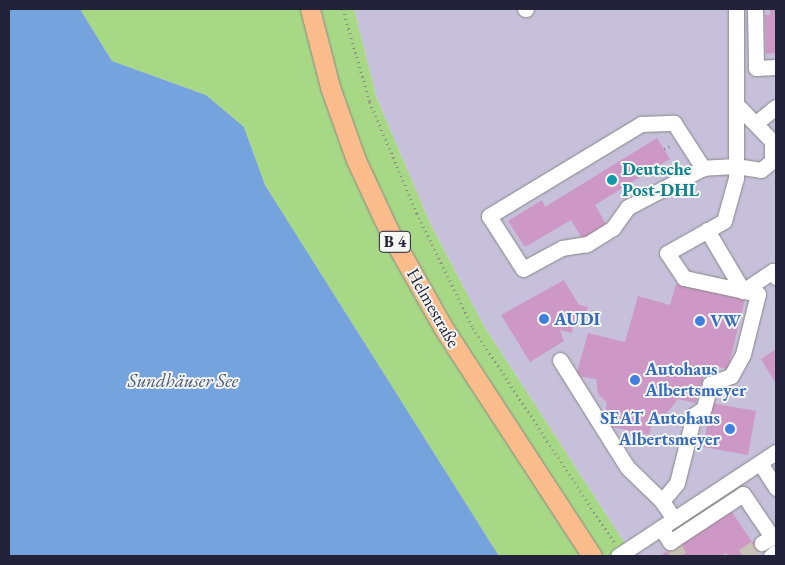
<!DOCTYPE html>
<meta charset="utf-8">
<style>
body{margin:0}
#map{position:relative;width:785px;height:565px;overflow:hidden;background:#f1ead6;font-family:"EB Garamond",serif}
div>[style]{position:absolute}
.industrial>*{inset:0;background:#c6c0da}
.green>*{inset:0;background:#a7d886}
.water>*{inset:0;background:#74a3dd}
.building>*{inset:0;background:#cd98c6}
.minor-tunnel>*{height:15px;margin-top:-7.5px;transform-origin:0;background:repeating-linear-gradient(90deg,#c8c2b7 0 15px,transparent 0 23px)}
.path>*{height:2.5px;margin-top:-1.25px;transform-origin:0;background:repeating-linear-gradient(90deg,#8a8688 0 1px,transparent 0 5px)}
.roads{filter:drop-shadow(0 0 1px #8a8688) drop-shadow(0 0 1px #8a8688)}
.minor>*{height:15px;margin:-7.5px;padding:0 7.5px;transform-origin:7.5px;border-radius:7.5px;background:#fff}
.major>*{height:19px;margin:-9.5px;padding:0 9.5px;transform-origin:9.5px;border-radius:9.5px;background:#fabc8b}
.dots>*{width:14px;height:14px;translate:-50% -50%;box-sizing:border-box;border:2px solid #f6f6f2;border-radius:50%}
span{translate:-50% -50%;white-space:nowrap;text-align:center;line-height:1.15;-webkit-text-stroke:4px #f6f6f2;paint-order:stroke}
.shield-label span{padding:1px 4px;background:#f6f6f2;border:1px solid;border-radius:4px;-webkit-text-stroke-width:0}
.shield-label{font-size:16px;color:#22223b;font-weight:700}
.culture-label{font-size:18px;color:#0d838f;font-weight:700}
.left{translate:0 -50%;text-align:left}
.street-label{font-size:18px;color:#22223b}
.shop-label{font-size:18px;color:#366cbe;font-weight:700}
.right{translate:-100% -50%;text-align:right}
.water-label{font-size:19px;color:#43567c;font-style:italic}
.frame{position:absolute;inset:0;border:10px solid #22223b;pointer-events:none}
</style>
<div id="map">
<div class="industrial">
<div style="clip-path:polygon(354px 9px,776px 9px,776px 556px,633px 556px,484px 326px,431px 225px,377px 99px)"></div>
</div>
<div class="green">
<div style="clip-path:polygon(80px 9px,354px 9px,377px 99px,431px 225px,484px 326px,633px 556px,499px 556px,265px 185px,244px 127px,206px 95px,112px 61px)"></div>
</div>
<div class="water">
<div style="clip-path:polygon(9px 9px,80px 9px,112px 61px,206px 95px,244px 127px,265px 185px,499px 556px,9px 556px)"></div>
</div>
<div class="building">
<div style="clip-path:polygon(770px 9px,776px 9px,776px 53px,766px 54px,765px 15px,770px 15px)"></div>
<div style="clip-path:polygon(657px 138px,670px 159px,595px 205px,607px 226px,583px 240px,571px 220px,525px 247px,508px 221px,542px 200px,545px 207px)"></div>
<div style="clip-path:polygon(564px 280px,579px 305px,588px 307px,584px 327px,573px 325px,572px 333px,560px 330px,564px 341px,530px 362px,501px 315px)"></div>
<div style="clip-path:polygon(676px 284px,745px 299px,728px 369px,707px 365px,696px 403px,678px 399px,667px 413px,654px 414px,649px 435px,603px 425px,607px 403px,598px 394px,596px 379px,576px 376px,588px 333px,625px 342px,638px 296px,670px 305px)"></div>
<div style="clip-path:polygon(776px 349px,776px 384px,761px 359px)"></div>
<div style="clip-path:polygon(711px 403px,756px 411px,748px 455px,703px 447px)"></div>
<div style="clip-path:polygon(730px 509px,752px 542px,758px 538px,765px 548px,752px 556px,728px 556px,726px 553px,721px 556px,660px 556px)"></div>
</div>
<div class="minor-tunnel">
<div style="left:674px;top:547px;width:11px;rotate:56deg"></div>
<div style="left:743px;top:556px;width:23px;rotate:-34deg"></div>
</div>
<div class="path">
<div style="left:343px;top:9px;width:97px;rotate:73.8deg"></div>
<div style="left:370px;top:102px;width:121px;rotate:67.1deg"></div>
<div style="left:417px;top:213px;width:128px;rotate:64deg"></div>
<div style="left:473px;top:328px;width:258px;rotate:56.6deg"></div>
<div style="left:664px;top:149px;width:9px;rotate:-27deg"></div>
</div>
<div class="roads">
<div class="minor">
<div style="left:525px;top:9px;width:1px"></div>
<div style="left:736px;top:9px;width:157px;rotate:90deg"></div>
<div style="left:736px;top:166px;width:25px;rotate:9deg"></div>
<div style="left:761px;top:170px;width:14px;rotate:-39deg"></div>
<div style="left:772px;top:161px;width:20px;rotate:-90deg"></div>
<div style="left:772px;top:141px;width:50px;rotate:-134.2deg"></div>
<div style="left:755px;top:9px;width:59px;rotate:89deg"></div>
<div style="left:756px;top:68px;width:20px;rotate:-3deg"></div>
<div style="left:756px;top:123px;width:26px;rotate:-39deg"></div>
<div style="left:707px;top:230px;width:71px;rotate:59.5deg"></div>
<div style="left:743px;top:291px;width:36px;rotate:-34deg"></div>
<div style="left:773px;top:271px;width:7px;rotate:63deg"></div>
<div style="left:560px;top:360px;width:126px;rotate:57.9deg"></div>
<div style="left:627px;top:467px;width:49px;rotate:44.2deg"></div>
<div style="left:760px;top:463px;width:30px;rotate:57deg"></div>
<div style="left:674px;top:519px;width:22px;rotate:-124deg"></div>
<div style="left:662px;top:501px;width:23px;rotate:-50deg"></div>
<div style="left:677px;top:483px;width:70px;rotate:-76deg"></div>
<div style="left:694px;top:415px;width:12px;rotate:-35deg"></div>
<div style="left:704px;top:408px;width:25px;rotate:-76deg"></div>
<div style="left:710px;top:384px;width:22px;rotate:-21deg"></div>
<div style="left:731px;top:376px;width:25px;rotate:-61deg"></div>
<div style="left:743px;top:354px;width:62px;rotate:-76deg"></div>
<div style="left:758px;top:294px;width:76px;rotate:-167.8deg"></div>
<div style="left:684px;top:278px;width:30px;rotate:-124deg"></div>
<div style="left:667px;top:253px;width:65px;rotate:-29.3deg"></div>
<div style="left:724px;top:221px;width:45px;rotate:-74.4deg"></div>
<div style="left:736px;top:178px;width:12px;rotate:-90deg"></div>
<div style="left:736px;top:166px;width:33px;rotate:177deg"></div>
<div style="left:703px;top:168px;width:85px;rotate:152.5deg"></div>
<div style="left:628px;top:207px;width:26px;rotate:126deg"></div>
<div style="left:613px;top:228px;width:31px;rotate:148deg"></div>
<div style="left:587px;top:244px;width:25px;rotate:171deg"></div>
<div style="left:562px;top:248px;width:44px;rotate:151.7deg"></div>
<div style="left:523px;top:269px;width:63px;rotate:-122.7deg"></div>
<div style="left:489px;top:216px;width:178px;rotate:-31.2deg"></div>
<div style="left:641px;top:124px;width:33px;rotate:-2deg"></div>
<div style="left:674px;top:123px;width:54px;rotate:57.2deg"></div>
<div style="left:661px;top:528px;width:17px;rotate:57deg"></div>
<div style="left:670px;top:542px;width:87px;rotate:-33.3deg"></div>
<div style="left:743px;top:494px;width:52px;rotate:56deg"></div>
<div style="left:772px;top:537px;width:12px;rotate:149deg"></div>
<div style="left:618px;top:556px;width:189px;rotate:-33.4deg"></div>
<div style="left:771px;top:556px;width:6px;rotate:-39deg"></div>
</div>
<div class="major">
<div style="left:310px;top:9px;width:81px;rotate:75.6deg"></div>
<div style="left:330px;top:87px;width:77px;rotate:70.4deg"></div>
<div style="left:356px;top:160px;width:83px;rotate:65deg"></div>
<div style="left:391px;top:235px;width:108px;rotate:60.6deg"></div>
<div style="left:444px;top:329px;width:271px;rotate:56.9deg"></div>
</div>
</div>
<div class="dots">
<div style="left:612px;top:180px;background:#0f9aa8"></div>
<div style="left:544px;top:319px;background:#3f7fe0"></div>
<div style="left:700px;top:321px;background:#3f7fe0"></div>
<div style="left:635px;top:380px;background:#3f7fe0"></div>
<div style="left:730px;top:429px;background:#3f7fe0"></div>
</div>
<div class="shield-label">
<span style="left:395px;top:242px">B 4</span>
</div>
<div class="culture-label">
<span class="left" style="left:622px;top:180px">Deutsche<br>Post-DHL</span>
</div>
<div class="street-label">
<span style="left:433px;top:308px;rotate:60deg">Helmestraße</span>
</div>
<div class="shop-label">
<span class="left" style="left:554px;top:319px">AUDI</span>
<span class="left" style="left:710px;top:321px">VW</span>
<span class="left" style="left:645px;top:380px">Autohaus<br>Albertsmeyer</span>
<span class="right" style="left:720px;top:429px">SEAT Autohaus<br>Albertsmeyer</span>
</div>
<div class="water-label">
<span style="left:183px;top:381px">Sundhäuser See</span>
</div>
<div class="frame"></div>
</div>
